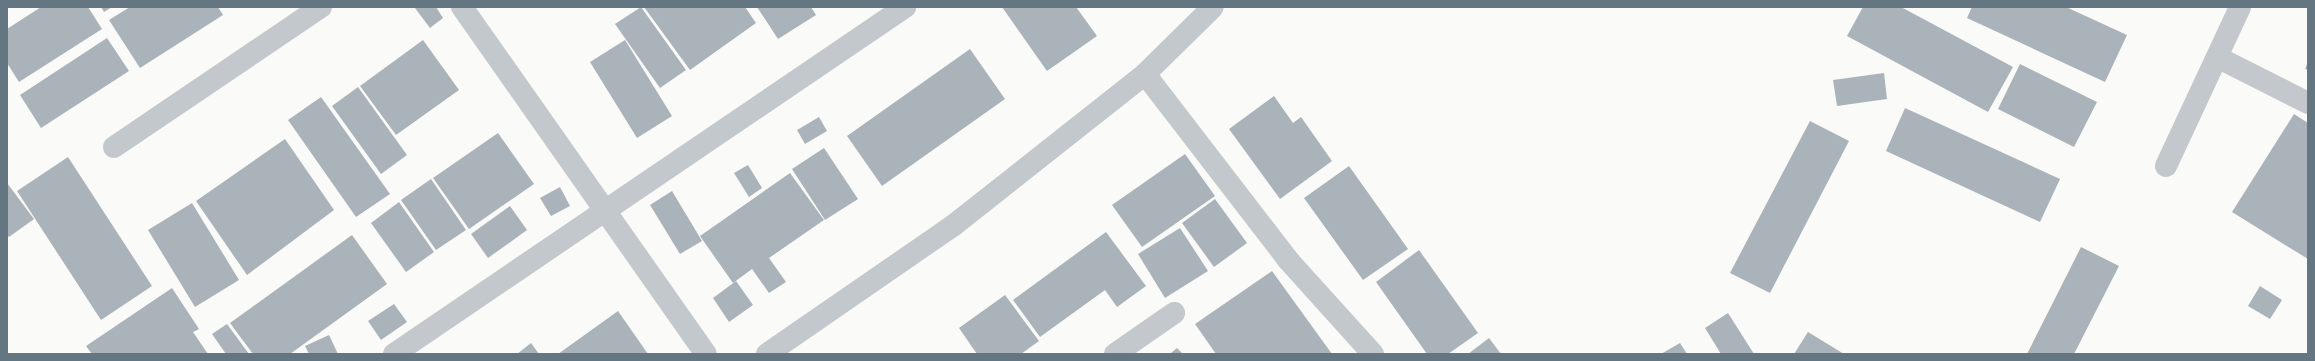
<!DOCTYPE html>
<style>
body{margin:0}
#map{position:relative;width:2315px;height:361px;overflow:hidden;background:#fafaf8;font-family:"Archivo Narrow",sans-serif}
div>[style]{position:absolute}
.building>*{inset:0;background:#aab3b9}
.minor>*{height:22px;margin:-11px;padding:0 11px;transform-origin:11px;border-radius:11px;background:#c3c8cc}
span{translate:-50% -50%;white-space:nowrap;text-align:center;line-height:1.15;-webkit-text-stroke:4px #fff;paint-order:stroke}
.frame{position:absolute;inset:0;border:8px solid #657683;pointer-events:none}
</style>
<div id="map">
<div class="building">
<div style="clip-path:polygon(41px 7px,88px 7px,102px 29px,19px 82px,7px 63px,7px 29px)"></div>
<div style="clip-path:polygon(101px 7px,112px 7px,104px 12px)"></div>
<div style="clip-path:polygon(130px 7px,218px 7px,223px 15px,140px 68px,109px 20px)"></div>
<div style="clip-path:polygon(436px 7px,443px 18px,430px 28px,415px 8px)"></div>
<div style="clip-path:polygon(641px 7px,686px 70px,660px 88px,615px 24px)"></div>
<div style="clip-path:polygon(644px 7px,745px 7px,756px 23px,690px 70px)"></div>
<div style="clip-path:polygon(757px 7px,811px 7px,816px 15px,778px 39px)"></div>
<div style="clip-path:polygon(1002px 7px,1076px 7px,1097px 36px,1047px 71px)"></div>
<div style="clip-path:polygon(1863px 7px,1901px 7px,2013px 67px,1988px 112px,1847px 36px)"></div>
<div style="clip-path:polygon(1972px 7px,2066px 7px,2127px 35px,2105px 82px,1967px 18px)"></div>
<div style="clip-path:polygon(107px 38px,129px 71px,41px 128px,20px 95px)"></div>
<div style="clip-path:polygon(423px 40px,459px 90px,396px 135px,360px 86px)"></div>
<div style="clip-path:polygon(625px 40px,672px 116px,637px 138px,590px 62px)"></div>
<div style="clip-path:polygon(970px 49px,1005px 99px,882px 186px,847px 136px)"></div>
<div style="clip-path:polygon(2308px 62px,2308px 70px,2305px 69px)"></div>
<div style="clip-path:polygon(2020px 64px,2097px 102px,2074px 147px,1998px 109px)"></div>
<div style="clip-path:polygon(1884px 73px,1887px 99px,1837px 106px,1833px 80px)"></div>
<div style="clip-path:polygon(358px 87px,407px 155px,381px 174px,332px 106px)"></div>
<div style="clip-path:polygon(1274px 96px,1293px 123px,1301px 117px,1332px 161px,1280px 199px,1229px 129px)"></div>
<div style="clip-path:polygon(321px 97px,390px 194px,356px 217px,288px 120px)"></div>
<div style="clip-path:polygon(1905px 108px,2060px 179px,2040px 222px,1886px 151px)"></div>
<div style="clip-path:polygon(2294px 114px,2308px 123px,2308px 259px,2232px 212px)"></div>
<div style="clip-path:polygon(819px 117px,827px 131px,805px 144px,797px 130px)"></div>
<div style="clip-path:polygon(1810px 121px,1849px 141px,1770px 293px,1730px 273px)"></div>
<div style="clip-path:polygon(498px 133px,534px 184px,469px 229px,433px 178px)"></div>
<div style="clip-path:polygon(285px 139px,334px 210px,247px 275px,196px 201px)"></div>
<div style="clip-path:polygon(824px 148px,858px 199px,825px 220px,792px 169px)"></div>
<div style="clip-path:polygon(1185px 154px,1215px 196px,1142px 247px,1112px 205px)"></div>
<div style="clip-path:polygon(68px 157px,152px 286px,101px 320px,17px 191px)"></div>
<div style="clip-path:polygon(748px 165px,762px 188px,749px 197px,734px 173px)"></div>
<div style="clip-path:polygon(1349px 166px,1408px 249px,1363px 280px,1304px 198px)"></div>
<div style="clip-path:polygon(790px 173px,824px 220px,769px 258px,786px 282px,769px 293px,752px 269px,733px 283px,700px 236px)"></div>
<div style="clip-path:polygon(431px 179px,466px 230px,436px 250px,401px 200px)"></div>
<div style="clip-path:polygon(7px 183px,34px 219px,9px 237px,7px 235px)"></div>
<div style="clip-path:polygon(560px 187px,570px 206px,551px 216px,540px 198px)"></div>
<div style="clip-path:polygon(672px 191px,702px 241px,680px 254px,650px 205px)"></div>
<div style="clip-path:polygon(1215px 199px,1247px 243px,1214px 267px,1182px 223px)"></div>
<div style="clip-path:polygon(399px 202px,434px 252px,406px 272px,371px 223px)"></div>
<div style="clip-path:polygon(192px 203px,239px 280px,195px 307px,148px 230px)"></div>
<div style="clip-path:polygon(510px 206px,527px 230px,488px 258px,471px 234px)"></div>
<div style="clip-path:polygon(1180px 228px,1208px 271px,1165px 298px,1138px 254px)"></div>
<div style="clip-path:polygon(1106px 232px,1146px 286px,1117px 307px,1105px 290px,1040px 337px,1013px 300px)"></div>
<div style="clip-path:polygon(352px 235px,387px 284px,290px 354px,253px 354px,230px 323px)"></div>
<div style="clip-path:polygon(2081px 247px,2119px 266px,2074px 354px,2027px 354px)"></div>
<div style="clip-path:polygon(1419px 250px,1478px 333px,1448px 354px,1427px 354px,1376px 282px)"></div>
<div style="clip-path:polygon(1272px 271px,1332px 354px,1216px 354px,1195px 324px)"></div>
<div style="clip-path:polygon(736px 281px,753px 305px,729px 322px,713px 298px)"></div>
<div style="clip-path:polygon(2260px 286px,2282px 300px,2270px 319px,2248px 306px)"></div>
<div style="clip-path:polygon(172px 288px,199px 329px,193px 332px,208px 354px,92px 354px,86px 346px)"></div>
<div style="clip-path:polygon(1005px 295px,1039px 341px,1021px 354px,977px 354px,959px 328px)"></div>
<div style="clip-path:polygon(394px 304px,407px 322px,381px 340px,368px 321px)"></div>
<div style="clip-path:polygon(618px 311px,648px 354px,558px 354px)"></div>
<div style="clip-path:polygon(1728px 313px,1754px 354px,1721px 354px,1705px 328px)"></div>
<div style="clip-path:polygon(227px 324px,249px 354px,226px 354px,212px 334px)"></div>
<div style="clip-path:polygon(1808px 332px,1844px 354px,1794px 354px)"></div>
<div style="clip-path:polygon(329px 335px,338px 354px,309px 354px,305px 346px)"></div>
<div style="clip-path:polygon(1489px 338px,1501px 354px,1468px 354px)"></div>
<div style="clip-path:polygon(531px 343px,539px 354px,517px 354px)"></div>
<div style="clip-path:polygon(1680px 343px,1687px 354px,1661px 354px)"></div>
<div style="clip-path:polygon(1177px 348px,1183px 354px,1170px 354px)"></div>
</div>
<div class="minor">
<div style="left:462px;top:7px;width:424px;rotate:54.9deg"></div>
<div style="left:2217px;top:57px;width:102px;rotate:26.8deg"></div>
<div style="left:1145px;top:74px;width:235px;rotate:52.4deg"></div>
<div style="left:1288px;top:260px;width:127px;rotate:47.9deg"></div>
<div style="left:114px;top:147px;width:250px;rotate:-34.1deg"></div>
<div style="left:2166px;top:166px;width:175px;rotate:-65deg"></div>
<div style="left:394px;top:354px;width:618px;rotate:-34.18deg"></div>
<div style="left:767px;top:354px;width:227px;rotate:-34.6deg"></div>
<div style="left:954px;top:225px;width:243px;rotate:-38.3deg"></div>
<div style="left:1145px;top:74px;width:95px;rotate:-44.6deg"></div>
<div style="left:1115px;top:354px;width:72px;rotate:-34.8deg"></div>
</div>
<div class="frame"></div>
</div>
